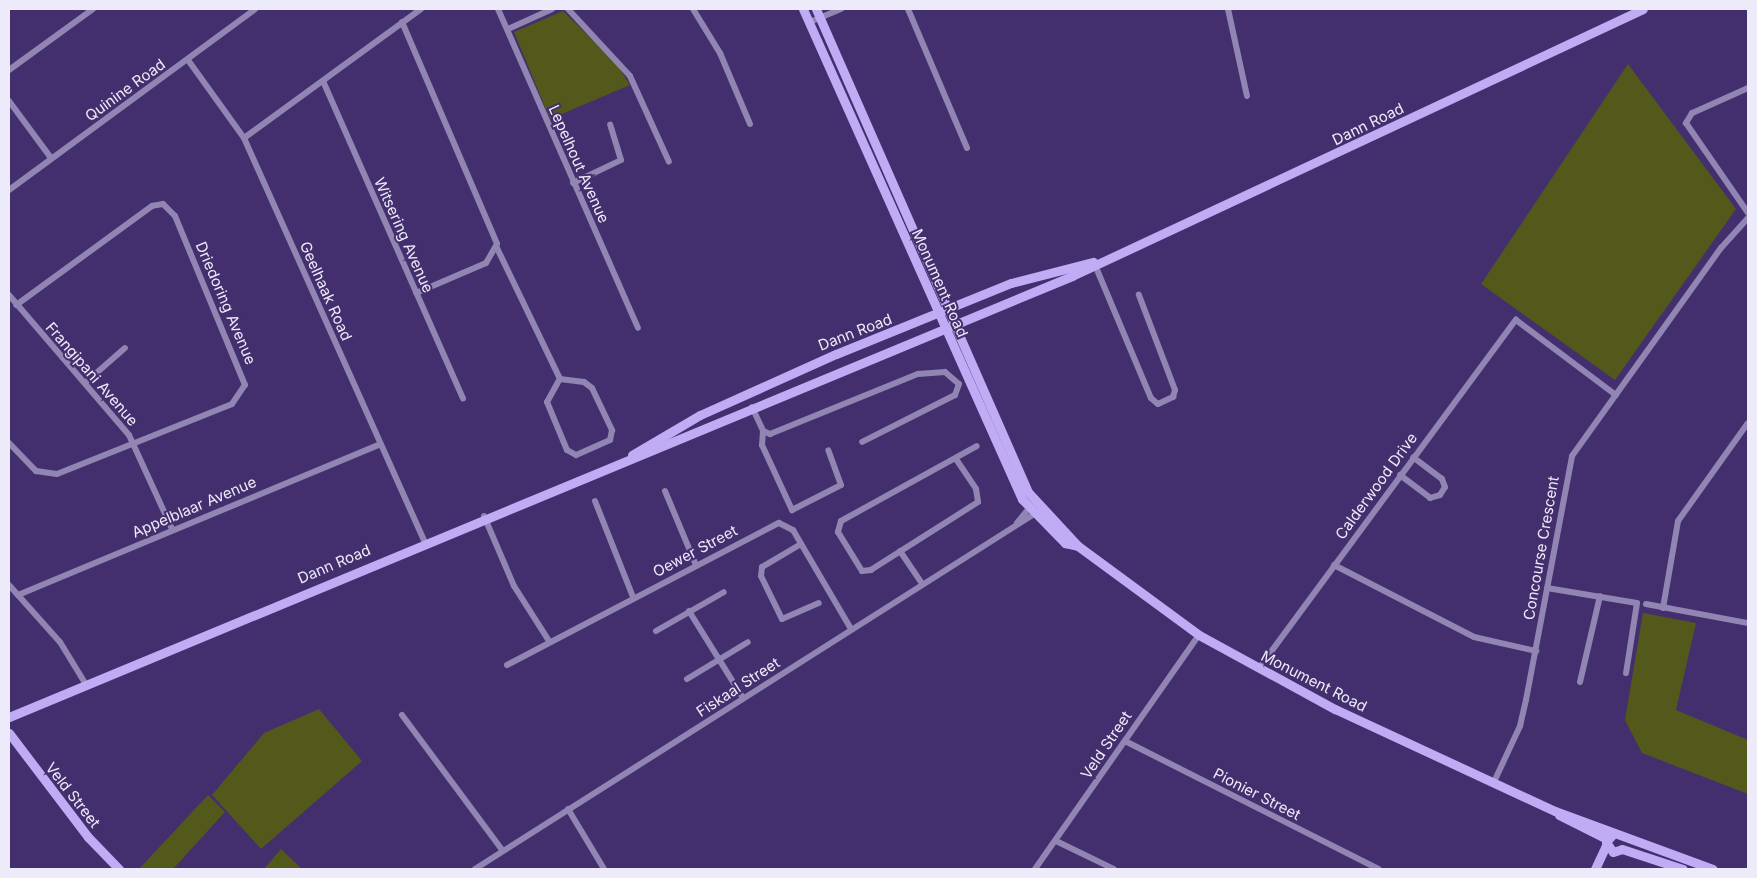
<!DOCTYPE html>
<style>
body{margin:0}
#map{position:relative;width:1757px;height:878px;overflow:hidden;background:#442f6e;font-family:Inter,sans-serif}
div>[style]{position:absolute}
.green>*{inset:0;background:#52591b}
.street>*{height:6px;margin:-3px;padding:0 3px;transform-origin:3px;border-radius:3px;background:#9185b3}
.secondary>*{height:9px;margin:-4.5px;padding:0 4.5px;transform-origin:4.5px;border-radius:4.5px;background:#bfacf5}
span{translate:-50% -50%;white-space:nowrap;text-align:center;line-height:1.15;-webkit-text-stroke:4px #442f6e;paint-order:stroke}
.street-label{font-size:15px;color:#edeaf9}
.frame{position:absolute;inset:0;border:10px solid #edeaf9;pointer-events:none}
</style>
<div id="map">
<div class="green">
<div style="clip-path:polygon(563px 11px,617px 64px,630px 85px,550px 119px,514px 32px)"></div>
<div style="clip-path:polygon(1628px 64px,1736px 209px,1615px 380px,1481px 284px)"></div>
<div style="clip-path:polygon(1643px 613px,1696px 623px,1676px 710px,1748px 740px,1748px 794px,1642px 753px,1625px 720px)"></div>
<div style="clip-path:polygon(319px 709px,362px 761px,261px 849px,212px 795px,264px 733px)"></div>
<div style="clip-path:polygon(208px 795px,225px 812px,173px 869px,139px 869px)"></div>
<div style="clip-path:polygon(281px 849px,302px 869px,264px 869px)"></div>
</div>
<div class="street">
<div style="left:498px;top:9px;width:348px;rotate:66.3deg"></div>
<div style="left:568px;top:9px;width:91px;rotate:47.2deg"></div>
<div style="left:630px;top:76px;width:94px;rotate:65.6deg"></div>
<div style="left:693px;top:9px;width:52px;rotate:58.5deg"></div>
<div style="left:720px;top:53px;width:77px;rotate:67.1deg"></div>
<div style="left:908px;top:9px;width:151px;rotate:67deg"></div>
<div style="left:1228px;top:9px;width:89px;rotate:77.7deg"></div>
<div style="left:402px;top:22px;width:241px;rotate:66.8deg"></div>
<div style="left:497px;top:244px;width:22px;rotate:120deg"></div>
<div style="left:486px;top:263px;width:76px;rotate:156.8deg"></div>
<div style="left:810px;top:22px;width:34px;rotate:-23deg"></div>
<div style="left:508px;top:29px;width:48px;rotate:-24.4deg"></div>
<div style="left:188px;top:60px;width:96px;rotate:54.3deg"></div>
<div style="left:244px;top:138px;width:441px;rotate:65.9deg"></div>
<div style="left:9px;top:70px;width:104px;rotate:-36deg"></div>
<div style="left:323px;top:81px;width:347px;rotate:66.2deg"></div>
<div style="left:1748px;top:88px;width:61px;rotate:155.9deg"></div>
<div style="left:1692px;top:113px;width:12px;rotate:121deg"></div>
<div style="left:1686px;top:123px;width:109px;rotate:55.4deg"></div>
<div style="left:9px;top:101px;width:71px;rotate:53.6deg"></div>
<div style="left:244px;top:138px;width:219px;rotate:-36.1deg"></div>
<div style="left:573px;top:183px;width:53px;rotate:-25.6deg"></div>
<div style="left:621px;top:160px;width:37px;rotate:-107deg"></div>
<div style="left:9px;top:190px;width:305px;rotate:-36.3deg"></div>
<div style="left:497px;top:248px;width:145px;rotate:64.3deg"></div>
<div style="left:1095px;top:265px;width:144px;rotate:67.2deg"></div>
<div style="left:1151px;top:398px;width:9px;rotate:41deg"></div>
<div style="left:1158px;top:404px;width:17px;rotate:-25deg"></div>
<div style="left:1173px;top:397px;width:7px;rotate:-74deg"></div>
<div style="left:1175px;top:390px;width:102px;rotate:-110.8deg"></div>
<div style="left:9px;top:295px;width:184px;rotate:49.4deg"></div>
<div style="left:129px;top:435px;width:103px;rotate:65.4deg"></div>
<div style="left:560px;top:379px;width:24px;rotate:7deg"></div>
<div style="left:584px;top:382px;width:10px;rotate:37deg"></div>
<div style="left:592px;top:388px;width:47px;rotate:64.5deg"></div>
<div style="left:612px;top:430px;width:10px;rotate:101deg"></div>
<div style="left:610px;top:440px;width:37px;rotate:156deg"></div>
<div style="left:576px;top:455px;width:10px;rotate:-151deg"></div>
<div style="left:567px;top:450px;width:52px;rotate:-112.6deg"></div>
<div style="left:547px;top:402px;width:26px;rotate:-61deg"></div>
<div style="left:85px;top:383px;width:53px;rotate:-41.2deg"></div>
<div style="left:752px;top:407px;width:26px;rotate:65deg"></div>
<div style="left:763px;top:431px;width:8px;rotate:23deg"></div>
<div style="left:770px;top:434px;width:160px;rotate:-22.1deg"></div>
<div style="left:918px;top:374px;width:27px;rotate:-4deg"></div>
<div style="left:945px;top:372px;width:18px;rotate:41deg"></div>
<div style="left:959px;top:384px;width:12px;rotate:110deg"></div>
<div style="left:955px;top:395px;width:104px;rotate:153.2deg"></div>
<div style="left:763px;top:431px;width:14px;rotate:94deg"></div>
<div style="left:762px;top:445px;width:72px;rotate:65.2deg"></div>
<div style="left:792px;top:510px;width:55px;rotate:-27deg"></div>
<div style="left:841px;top:485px;width:37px;rotate:-110deg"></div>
<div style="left:9px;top:443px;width:39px;rotate:46deg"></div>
<div style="left:36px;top:471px;width:21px;rotate:8deg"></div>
<div style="left:57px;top:474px;width:188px;rotate:-21.8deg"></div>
<div style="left:232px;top:404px;width:23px;rotate:-56deg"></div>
<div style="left:245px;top:385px;width:183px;rotate:-112.5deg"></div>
<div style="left:175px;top:216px;width:17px;rotate:-135deg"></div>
<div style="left:163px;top:204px;width:11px;rotate:170deg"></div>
<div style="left:152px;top:206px;width:168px;rotate:143.9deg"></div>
<div style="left:956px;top:459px;width:36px;rotate:56deg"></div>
<div style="left:976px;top:489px;width:13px;rotate:81deg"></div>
<div style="left:978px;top:502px;width:127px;rotate:147.6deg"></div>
<div style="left:871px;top:570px;width:9px;rotate:174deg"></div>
<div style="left:862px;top:571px;width:46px;rotate:-121.6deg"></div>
<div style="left:838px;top:532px;width:11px;rotate:-75deg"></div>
<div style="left:841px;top:521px;width:155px;rotate:-28.9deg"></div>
<div style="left:1400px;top:475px;width:38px;rotate:37deg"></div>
<div style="left:1430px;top:498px;width:10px;rotate:-17deg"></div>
<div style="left:1440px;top:495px;width:9px;rotate:-58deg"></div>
<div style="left:1445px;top:487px;width:9px;rotate:-111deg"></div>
<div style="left:1442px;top:479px;width:36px;rotate:-143deg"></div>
<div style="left:665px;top:491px;width:80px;rotate:67.3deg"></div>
<div style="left:595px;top:501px;width:103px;rotate:68.4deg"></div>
<div style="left:484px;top:516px;width:76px;rotate:66.8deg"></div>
<div style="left:514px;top:586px;width:65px;rotate:57.5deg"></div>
<div style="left:1017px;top:523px;width:22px;rotate:-51deg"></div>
<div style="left:801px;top:544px;width:45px;rotate:149.5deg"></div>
<div style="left:762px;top:567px;width:9px;rotate:96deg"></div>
<div style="left:761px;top:576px;width:48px;rotate:64deg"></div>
<div style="left:782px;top:619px;width:40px;rotate:-23.4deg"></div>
<div style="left:900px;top:551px;width:37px;rotate:56deg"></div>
<div style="left:1334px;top:565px;width:157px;rotate:27.2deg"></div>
<div style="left:1474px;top:637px;width:64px;rotate:12.7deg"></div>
<div style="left:9px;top:585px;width:76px;rotate:48.2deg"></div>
<div style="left:60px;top:642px;width:48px;rotate:58.6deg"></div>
<div style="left:1547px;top:588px;width:91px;rotate:9.5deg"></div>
<div style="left:1637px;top:603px;width:71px;rotate:98.9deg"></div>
<div style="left:18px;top:595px;width:392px;rotate:-22.6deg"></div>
<div style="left:1646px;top:604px;width:104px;rotate:10.6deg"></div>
<div style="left:1663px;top:608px;width:88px;rotate:-80.2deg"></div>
<div style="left:1678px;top:521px;width:120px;rotate:-54.5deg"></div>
<div style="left:689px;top:611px;width:102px;rotate:58.2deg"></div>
<div style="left:656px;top:631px;width:78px;rotate:-29.8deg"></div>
<div style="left:507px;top:665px;width:307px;rotate:-27.6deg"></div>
<div style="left:779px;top:523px;width:16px;rotate:27deg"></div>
<div style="left:793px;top:530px;width:115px;rotate:59.6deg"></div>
<div style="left:1259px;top:668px;width:433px;rotate:-53.6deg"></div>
<div style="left:1516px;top:320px;width:125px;rotate:36.9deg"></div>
<div style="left:687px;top:679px;width:71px;rotate:-31.2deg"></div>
<div style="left:1580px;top:682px;width:88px;rotate:-76.9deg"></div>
<div style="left:402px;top:715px;width:169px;rotate:53.4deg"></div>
<div style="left:1125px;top:741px;width:284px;rotate:26.8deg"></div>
<div style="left:1493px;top:784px;width:64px;rotate:-65deg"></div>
<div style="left:1520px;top:726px;width:27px;rotate:-77deg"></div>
<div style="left:1526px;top:700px;width:248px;rotate:-79.3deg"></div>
<div style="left:1572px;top:456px;width:256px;rotate:-54.4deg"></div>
<div style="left:1721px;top:248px;width:40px;rotate:-48deg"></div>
<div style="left:568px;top:809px;width:70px;rotate:59deg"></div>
<div style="left:1056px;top:841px;width:64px;rotate:25.8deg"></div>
<div style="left:475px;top:869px;width:668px;rotate:-32.41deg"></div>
<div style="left:1035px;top:869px;width:286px;rotate:-55deg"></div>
</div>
<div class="secondary">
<div style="left:803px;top:9px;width:537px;rotate:65.92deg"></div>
<div style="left:1022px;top:499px;width:62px;rotate:45.7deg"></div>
<div style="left:1065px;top:543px;width:13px;rotate:13deg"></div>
<div style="left:816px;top:9px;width:527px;rotate:66.3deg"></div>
<div style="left:1028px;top:492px;width:74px;rotate:47.2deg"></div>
<div style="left:1078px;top:546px;width:150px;rotate:36.3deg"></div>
<div style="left:1199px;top:635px;width:155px;rotate:28.6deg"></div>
<div style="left:1335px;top:709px;width:242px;rotate:24.9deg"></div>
<div style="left:1555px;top:811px;width:168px;rotate:20.2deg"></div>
<div style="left:632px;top:455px;width:79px;rotate:-30.5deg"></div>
<div style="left:700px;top:415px;width:149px;rotate:-24.2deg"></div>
<div style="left:836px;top:354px;width:189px;rotate:-22.1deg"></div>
<div style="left:1011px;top:283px;width:85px;rotate:-14.4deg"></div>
<div style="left:9px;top:717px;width:1151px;rotate:-22.53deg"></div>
<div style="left:1072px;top:276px;width:630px;rotate:-25.06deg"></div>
<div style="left:9px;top:733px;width:131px;rotate:52.8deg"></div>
<div style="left:88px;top:837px;width:45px;rotate:45.9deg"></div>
<div style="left:1559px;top:815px;width:54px;rotate:26.6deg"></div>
<div style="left:1614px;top:833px;width:12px;rotate:132deg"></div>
<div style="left:1606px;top:842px;width:12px;rotate:55deg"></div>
<div style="left:1613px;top:852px;width:9px;rotate:-18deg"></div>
<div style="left:1622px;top:849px;width:64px;rotate:18.2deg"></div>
<div style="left:1595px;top:869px;width:26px;rotate:-65deg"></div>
</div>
<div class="street-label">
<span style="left:125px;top:90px;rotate:-36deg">Quinine Road</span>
<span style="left:1368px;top:124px;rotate:-26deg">Dann Road</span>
<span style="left:579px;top:164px;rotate:66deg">Lepelhout Avenue</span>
<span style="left:404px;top:235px;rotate:66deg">Witsering Avenue</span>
<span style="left:940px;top:283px;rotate:66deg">Monument Road</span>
<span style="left:326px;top:291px;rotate:66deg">Geelhaak Road</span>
<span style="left:226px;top:303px;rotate:67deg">Driedoring Avenue</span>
<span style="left:855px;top:332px;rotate:-21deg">Dann Road</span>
<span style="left:92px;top:374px;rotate:49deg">Frangipani Avenue</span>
<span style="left:1376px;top:486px;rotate:-54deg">Calderwood Drive</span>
<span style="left:194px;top:507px;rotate:-23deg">Appelblaar Avenue</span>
<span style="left:1541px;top:548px;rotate:-80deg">Concourse Crescent</span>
<span style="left:695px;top:551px;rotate:-28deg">Oewer Street</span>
<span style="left:334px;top:564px;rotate:-23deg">Dann Road</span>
<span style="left:1314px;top:681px;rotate:27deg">Monument Road</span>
<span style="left:738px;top:687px;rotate:-33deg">Fiskaal Street</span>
<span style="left:1106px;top:745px;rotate:-56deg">Veld Street</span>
<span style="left:1257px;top:794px;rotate:27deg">Pionier Street</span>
<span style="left:73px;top:795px;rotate:52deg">Veld Street</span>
</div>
<div class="frame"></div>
</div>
